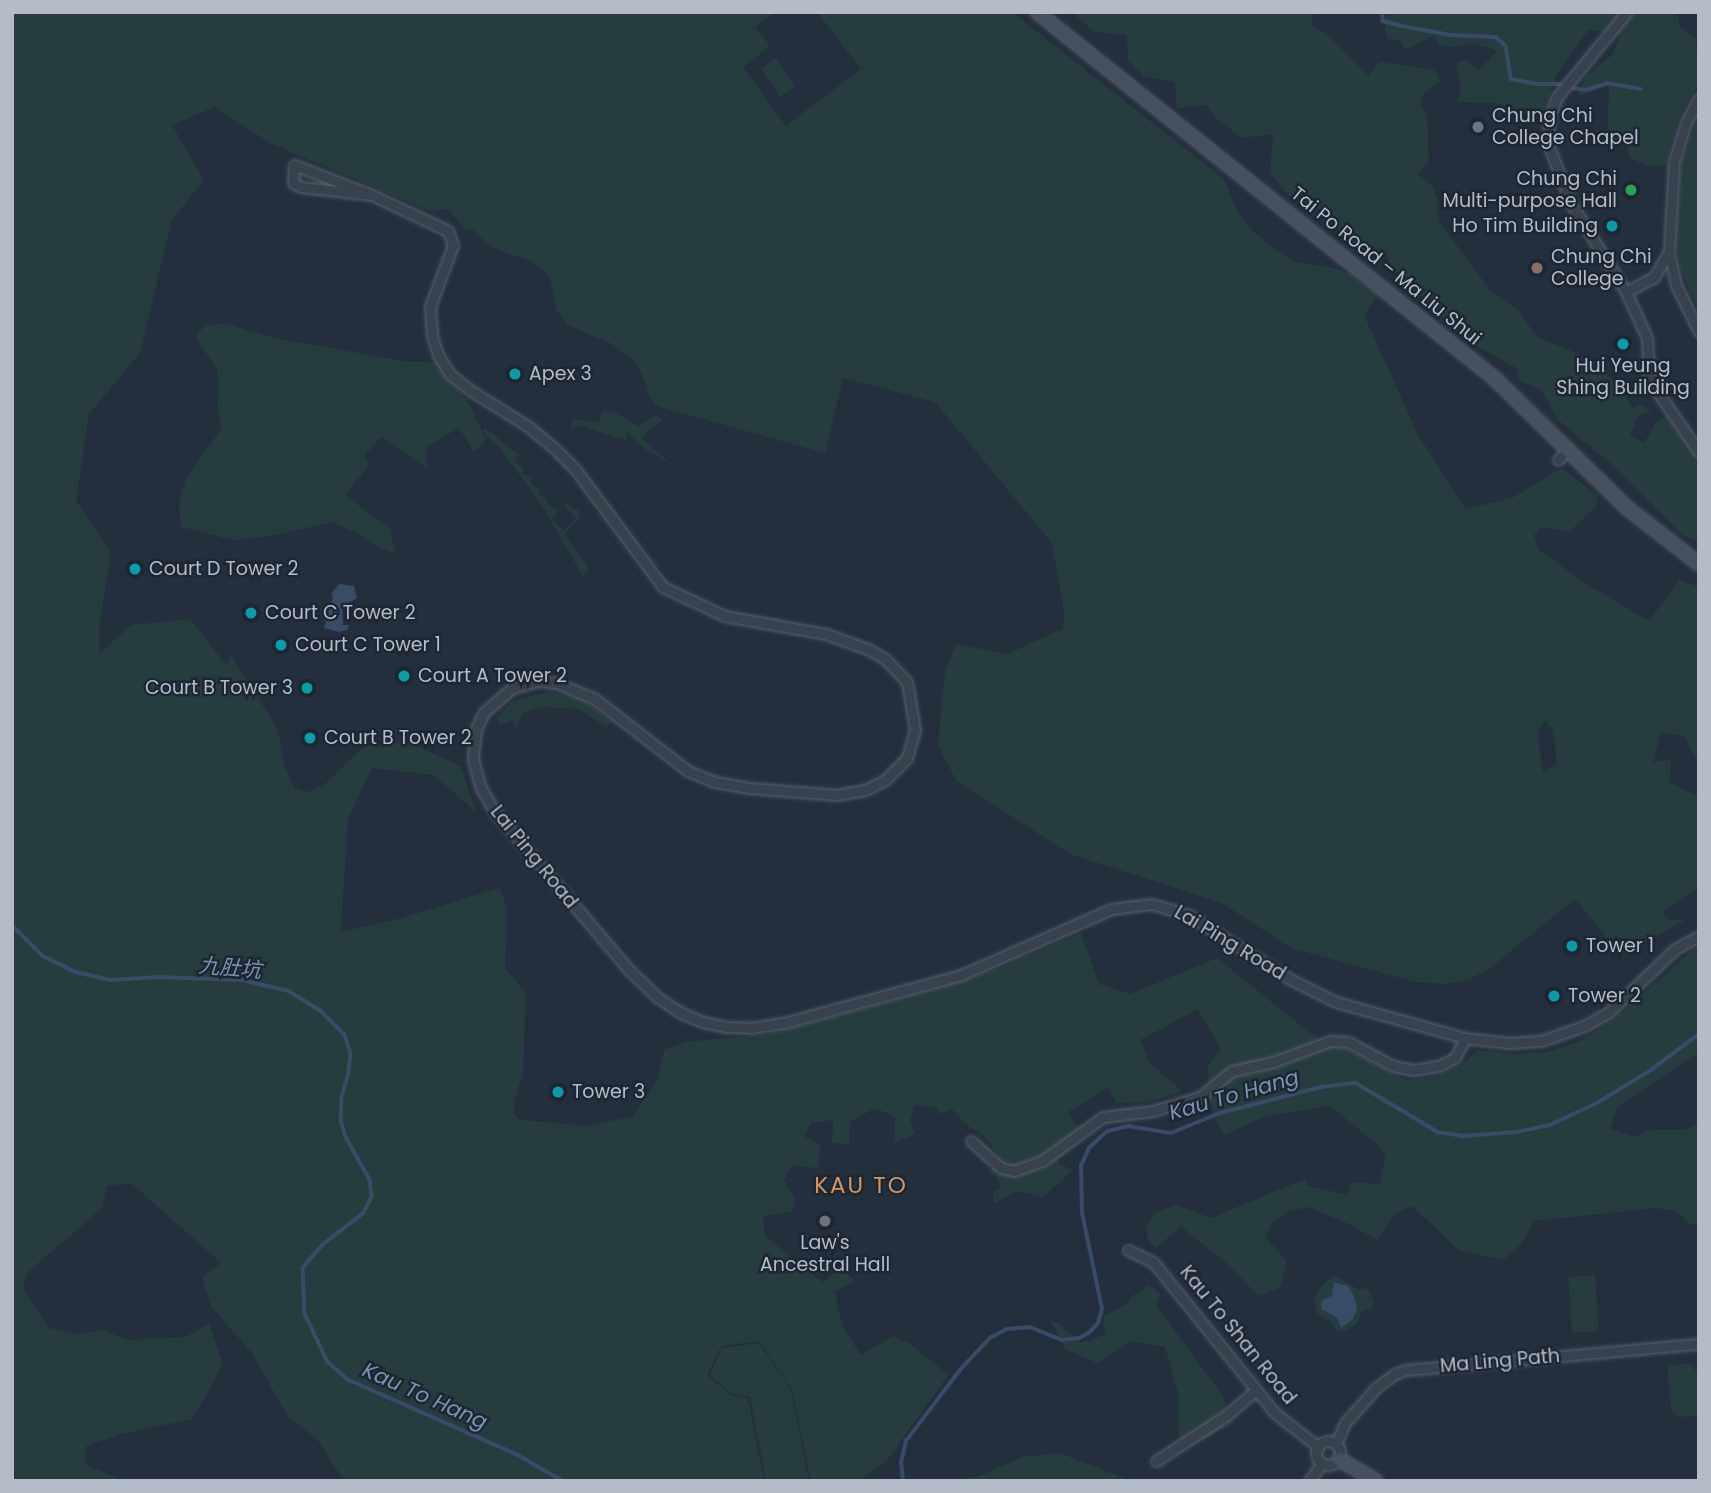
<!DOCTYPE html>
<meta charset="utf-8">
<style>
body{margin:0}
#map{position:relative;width:1711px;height:1493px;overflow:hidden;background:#242f3e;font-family:Poppins,"Noto Sans TC",sans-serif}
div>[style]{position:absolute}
.green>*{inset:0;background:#263c3f}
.water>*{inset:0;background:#394c67}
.stream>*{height:3.5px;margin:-1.75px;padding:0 1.75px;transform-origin:1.75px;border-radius:1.75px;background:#394c67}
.roads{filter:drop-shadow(0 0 2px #565f6c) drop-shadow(0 0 2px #565f6c)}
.street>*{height:9px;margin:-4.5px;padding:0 4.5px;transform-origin:4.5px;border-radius:4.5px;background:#38414e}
.street>.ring{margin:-4.5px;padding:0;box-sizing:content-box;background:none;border:9px solid #38414e;border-radius:50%}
.secondary>*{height:12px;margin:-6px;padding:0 6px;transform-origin:6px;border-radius:6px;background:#465061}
.dots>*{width:19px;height:19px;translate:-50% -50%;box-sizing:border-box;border:4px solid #1d2633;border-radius:50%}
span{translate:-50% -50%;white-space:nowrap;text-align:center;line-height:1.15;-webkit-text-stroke:5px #1d2633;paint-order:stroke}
.poi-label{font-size:19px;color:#b4bcc9}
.left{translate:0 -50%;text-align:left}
.right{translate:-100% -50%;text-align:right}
.street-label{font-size:19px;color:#b4bcc9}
.water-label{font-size:21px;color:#7c92b1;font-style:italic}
.quarter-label{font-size:23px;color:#d59563;letter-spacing:2px}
.frame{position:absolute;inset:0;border:14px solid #b4bcc9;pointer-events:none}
</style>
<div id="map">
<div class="green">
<div style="clip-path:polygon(evenodd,12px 12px,776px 12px,755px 27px,770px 46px,743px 67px,786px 126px,861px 69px,817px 12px,1012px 12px,1224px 179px,1236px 209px,1252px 230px,1273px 248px,1295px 262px,1338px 269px,1352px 275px,1377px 295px,1364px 315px,1418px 435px,1466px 509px,1512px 498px,1562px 468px,1596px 495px,1598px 505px,1569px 532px,1541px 527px,1534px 535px,1538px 549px,1591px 587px,1649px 621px,1679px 580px,1699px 587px,1699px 763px,1684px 736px,1661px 732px,1653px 762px,1671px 759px,1670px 782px,1699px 797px,1699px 888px,1662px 912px,1670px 920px,1687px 919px,1621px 955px,1575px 899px,1490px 968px,1470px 979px,1447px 984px,1416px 982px,1291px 948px,1222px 903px,1070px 854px,956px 780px,938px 745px,945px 671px,956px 644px,1007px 654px,1062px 629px,1065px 617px,1052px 543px,935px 402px,843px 378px,825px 453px,657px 406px,648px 394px,644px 379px,634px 360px,610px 343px,568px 325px,557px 311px,550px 277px,542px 269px,531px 261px,491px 247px,472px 229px,466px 230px,448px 209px,430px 211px,270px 143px,215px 107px,172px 125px,204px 180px,172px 220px,140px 353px,89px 414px,76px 501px,111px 551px,99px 630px,100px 653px,131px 625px,190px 619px,226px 665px,231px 655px,278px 730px,284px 764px,294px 787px,307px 792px,323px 786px,365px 746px,408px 741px,461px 767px,476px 812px,434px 775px,372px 768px,348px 819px,341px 932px,402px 918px,499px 888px,507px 907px,505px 968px,526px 993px,523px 1072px,514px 1103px,514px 1114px,521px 1120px,590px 1126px,633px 1116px,657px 1081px,664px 1050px,685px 1042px,764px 1035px,889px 1002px,989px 972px,1081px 933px,1099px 984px,1130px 994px,1217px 958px,1320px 1041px,1341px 1047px,1406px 1080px,1434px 1076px,1460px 1066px,1478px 1050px,1513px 1054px,1547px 1052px,1580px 1041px,1610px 1022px,1699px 945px,1699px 1052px,1617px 1107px,1610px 1129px,1635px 1137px,1650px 1130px,1682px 1130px,1695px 1126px,1699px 1121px,1699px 1223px,1690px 1225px,1677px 1211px,1655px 1208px,1534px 1221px,1520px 1245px,1503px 1260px,1460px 1251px,1412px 1206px,1395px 1214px,1377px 1240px,1351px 1225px,1309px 1207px,1290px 1211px,1270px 1225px,1266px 1238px,1287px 1261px,1280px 1288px,1258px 1296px,1229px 1265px,1181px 1227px,1155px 1248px,1148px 1239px,1145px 1227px,1156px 1212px,1176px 1205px,1211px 1218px,1305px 1179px,1308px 1186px,1348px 1195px,1351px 1182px,1380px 1184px,1385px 1156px,1378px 1145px,1330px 1106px,1266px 1116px,1224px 1135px,1215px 1119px,1209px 1095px,1208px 1066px,1221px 1050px,1198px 1009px,1140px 1040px,1150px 1063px,1182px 1091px,1149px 1102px,1117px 1103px,1108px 1088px,1068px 1112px,1084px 1135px,1058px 1160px,1059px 1164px,1073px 1170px,1043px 1197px,1017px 1191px,994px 1203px,993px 1192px,1000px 1188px,998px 1180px,989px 1172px,1000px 1158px,985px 1137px,964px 1123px,952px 1109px,940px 1114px,937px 1108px,914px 1105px,910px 1121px,915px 1134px,894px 1143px,895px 1117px,875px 1108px,850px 1122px,849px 1144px,832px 1143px,833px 1120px,812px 1123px,804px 1136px,821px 1146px,817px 1168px,792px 1165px,784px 1180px,795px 1198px,793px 1211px,763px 1216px,765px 1236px,823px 1283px,842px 1265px,854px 1282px,835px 1291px,842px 1326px,861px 1355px,893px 1336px,909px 1343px,948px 1375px,889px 1458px,860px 1481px,811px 1481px,792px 1390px,759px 1341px,721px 1346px,707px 1375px,729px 1394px,748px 1398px,764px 1481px,344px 1481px,317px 1439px,288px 1417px,252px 1353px,211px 1306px,202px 1277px,221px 1263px,131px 1183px,107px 1186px,102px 1208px,28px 1272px,23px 1288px,49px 1328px,76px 1334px,103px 1330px,127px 1340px,186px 1337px,209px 1323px,223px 1365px,192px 1419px,122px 1434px,87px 1445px,85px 1464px,124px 1481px,12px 1481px,12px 12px,1546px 721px,1553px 731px,1557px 764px,1543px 773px,1537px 731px,1546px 721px)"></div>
<div style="clip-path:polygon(1071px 12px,1313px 12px,1311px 26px,1324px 32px,1368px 76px,1380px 62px,1435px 70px,1440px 82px,1424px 93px,1421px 104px,1427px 115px,1429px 161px,1418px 175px,1432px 185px,1437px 198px,1439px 222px,1491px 291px,1518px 310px,1537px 337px,1574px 352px,1603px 371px,1622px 388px,1632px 409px,1640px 404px,1652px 411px,1638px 416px,1630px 435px,1644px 443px,1657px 421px,1666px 416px,1699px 458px,1699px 542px,1681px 534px,1615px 467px,1558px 420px,1540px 388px,1519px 381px,1517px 368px,1467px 341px,1392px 268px,1385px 252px,1355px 249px,1323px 211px,1289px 195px,1270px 174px,1273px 134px,1242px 138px,1216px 118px,1206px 105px,1177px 108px,1175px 82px,1143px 76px,1128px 60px,1127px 35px,1095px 32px)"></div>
<div style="clip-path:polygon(1388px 12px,1678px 12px,1679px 25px,1696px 39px,1699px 83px,1679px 117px,1666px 165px,1646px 166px,1629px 157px,1627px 143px,1607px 145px,1609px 86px,1578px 96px,1585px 77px,1612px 55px,1620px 36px,1589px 29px,1558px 72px,1545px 109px,1528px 114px,1496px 103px,1457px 102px,1461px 88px,1456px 63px,1466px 59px,1479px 71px,1497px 50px,1470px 43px,1453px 47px,1439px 45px,1433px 36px,1405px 50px,1401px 41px,1387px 39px,1385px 22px)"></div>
<div style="clip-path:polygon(776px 58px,795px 86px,780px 97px,761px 69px)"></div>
<div style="clip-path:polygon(1699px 113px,1699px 311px,1681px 270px,1676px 241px,1681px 163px)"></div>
<div style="clip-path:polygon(227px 324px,274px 338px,409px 362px,437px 362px,470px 405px,486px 441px,474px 452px,459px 428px,426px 447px,427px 468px,381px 437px,364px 456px,370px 464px,345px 495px,390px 529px,395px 553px,378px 548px,365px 537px,333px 522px,266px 537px,232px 540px,181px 527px,179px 505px,186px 478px,222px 428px,217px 411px,219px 388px,217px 369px,195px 337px,205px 325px)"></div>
<div style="clip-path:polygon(602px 411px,616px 413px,638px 426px,655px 416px,664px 419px,641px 438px,671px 464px,643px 448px,626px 431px,627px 440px,580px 426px,570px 430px,573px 419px,599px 422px)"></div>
<div style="clip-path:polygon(485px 428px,519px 455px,515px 462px,524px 469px,522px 473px,532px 479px,530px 483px,540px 489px,538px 493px,548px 500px,546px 503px,559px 511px,552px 519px,564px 531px,576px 518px,564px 506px,566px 504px,579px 511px,580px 517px,564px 534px,590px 569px,583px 576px,543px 507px,500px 448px,483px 432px)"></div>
<div style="clip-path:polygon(549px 692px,584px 698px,611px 722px,606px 727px,579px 709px,542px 707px,522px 713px,516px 729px,513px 720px,501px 725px,496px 718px,513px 701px)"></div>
<div style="clip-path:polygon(1334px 1275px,1359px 1290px,1368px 1288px,1374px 1302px,1372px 1309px,1362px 1311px,1357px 1323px,1348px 1330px,1337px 1332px,1331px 1322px,1317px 1313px,1314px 1301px,1317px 1291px)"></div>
<div style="clip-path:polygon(1595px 1275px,1599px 1331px,1572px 1333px,1568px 1277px)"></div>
<div style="clip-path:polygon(1149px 1285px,1160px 1294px,1156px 1305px,1225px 1399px,1226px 1412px,1234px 1423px,1185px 1449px,1179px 1439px,1178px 1393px,1165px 1347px,1132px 1341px,1097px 1363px,1065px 1349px,1051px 1321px,1058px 1323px,1082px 1343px,1106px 1334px,1103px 1317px,1127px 1304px,1131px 1297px)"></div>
<div style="clip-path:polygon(759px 1343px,791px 1390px,809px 1481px,766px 1481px,750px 1397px,730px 1393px,710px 1374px,722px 1348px)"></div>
<div style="clip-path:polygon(1692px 1364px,1699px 1378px,1699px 1416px,1678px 1417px,1671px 1409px,1667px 1365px)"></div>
<div style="clip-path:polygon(1060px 1453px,1131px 1481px,954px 1481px,979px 1476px,1022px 1457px)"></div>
</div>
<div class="water">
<div style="clip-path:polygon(339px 584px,354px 586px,357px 598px,342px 607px,343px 625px,349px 625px,347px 630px,338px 632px,324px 628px,333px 596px,331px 594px)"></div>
<div style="clip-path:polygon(1334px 1282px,1348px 1286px,1354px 1296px,1357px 1309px,1353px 1319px,1341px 1328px,1337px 1317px,1321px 1309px,1322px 1300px,1332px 1296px)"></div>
</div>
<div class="stream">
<div style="left:1383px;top:12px;width:9px;rotate:90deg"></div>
<div style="left:1383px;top:21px;width:20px;rotate:15deg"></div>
<div style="left:1402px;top:26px;width:50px;rotate:10.4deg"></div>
<div style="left:1451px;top:35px;width:45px;rotate:2.5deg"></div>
<div style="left:1496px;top:37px;width:13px;rotate:42deg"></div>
<div style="left:1506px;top:46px;width:33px;rotate:81deg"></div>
<div style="left:1511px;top:79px;width:26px;rotate:11deg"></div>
<div style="left:1537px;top:84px;width:23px"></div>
<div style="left:1573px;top:88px;width:13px;rotate:9deg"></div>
<div style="left:1586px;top:90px;width:22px;rotate:-18deg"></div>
<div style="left:1607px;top:83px;width:34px;rotate:10deg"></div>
<div style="left:12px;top:925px;width:44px;rotate:45deg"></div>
<div style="left:43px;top:956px;width:37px;rotate:26deg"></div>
<div style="left:76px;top:972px;width:36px;rotate:13deg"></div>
<div style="left:111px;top:980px;width:48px;rotate:-3.6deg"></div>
<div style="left:159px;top:977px;width:83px;rotate:2.1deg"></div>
<div style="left:242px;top:980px;width:48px;rotate:13.2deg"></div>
<div style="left:289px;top:991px;width:36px;rotate:32deg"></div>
<div style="left:320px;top:1010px;width:35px;rotate:45deg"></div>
<div style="left:345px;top:1035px;width:19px;rotate:72deg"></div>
<div style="left:351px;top:1053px;width:20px;rotate:96deg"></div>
<div style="left:349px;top:1073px;width:25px;rotate:106deg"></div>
<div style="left:342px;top:1097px;width:23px;rotate:92deg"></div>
<div style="left:341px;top:1120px;width:18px;rotate:74deg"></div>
<div style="left:346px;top:1137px;width:49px;rotate:60.8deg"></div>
<div style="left:370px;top:1180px;width:17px;rotate:83deg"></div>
<div style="left:372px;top:1197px;width:18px;rotate:117deg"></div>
<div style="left:364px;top:1213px;width:52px;rotate:142deg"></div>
<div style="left:323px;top:1245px;width:30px;rotate:131deg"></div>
<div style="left:303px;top:1268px;width:46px;rotate:87.5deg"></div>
<div style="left:305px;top:1314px;width:53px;rotate:64.4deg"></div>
<div style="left:328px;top:1362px;width:28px;rotate:41deg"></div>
<div style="left:349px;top:1380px;width:185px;rotate:23.9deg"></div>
<div style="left:518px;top:1455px;width:52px;rotate:30deg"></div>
<div style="left:903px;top:1481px;width:18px;rotate:-96deg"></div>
<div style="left:901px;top:1463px;width:23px;rotate:-77deg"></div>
<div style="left:906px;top:1441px;width:89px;rotate:-52.7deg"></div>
<div style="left:960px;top:1370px;width:44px;rotate:-46.8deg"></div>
<div style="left:990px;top:1338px;width:19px;rotate:-28deg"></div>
<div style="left:1007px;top:1329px;width:23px;rotate:-5deg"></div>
<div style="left:1030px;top:1327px;width:35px;rotate:22deg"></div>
<div style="left:1062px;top:1340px;width:17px;rotate:-7deg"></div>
<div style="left:1079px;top:1338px;width:11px;rotate:-27deg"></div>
<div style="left:1089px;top:1333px;width:13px;rotate:-48deg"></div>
<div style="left:1098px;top:1323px;width:15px;rotate:-74deg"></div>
<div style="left:1102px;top:1309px;width:98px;rotate:-101.8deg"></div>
<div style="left:1082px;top:1213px;width:47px;rotate:-91.2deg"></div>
<div style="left:1081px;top:1166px;width:20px;rotate:-66deg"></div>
<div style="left:1089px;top:1148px;width:25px;rotate:-43deg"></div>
<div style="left:1107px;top:1131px;width:22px;rotate:-13deg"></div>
<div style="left:1128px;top:1126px;width:44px;rotate:9.2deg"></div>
<div style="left:1171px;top:1133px;width:53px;rotate:-22.2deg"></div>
<div style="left:1220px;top:1113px;width:104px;rotate:-14.4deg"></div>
<div style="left:1321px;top:1087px;width:35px;rotate:-7deg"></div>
<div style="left:1356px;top:1083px;width:96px;rotate:30.9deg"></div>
<div style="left:1438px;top:1132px;width:24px;rotate:9deg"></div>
<div style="left:1462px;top:1136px;width:55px;rotate:-4.2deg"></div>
<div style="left:1517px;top:1132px;width:34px;rotate:-12deg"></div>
<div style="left:1550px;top:1125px;width:52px;rotate:-25.1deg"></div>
<div style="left:1597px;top:1103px;width:63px;rotate:-31.4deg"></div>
<div style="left:1651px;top:1070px;width:60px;rotate:-36.9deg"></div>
</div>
<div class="roads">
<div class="street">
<div style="left:1627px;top:12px;width:110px;rotate:129.5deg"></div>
<div style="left:1557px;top:97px;width:23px;rotate:110deg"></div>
<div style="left:1549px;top:119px;width:25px;rotate:92deg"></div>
<div style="left:1548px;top:144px;width:62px;rotate:69.2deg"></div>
<div style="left:1570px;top:202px;width:106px;rotate:58.1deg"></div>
<div style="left:1626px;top:292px;width:51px;rotate:65.5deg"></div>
<div style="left:1647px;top:338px;width:37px;rotate:87deg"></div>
<div style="left:1649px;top:375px;width:13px;rotate:67deg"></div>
<div style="left:1654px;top:387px;width:79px;rotate:55.3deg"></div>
<div style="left:1699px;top:98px;width:27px;rotate:118deg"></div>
<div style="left:1686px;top:122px;width:42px;rotate:106.7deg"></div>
<div style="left:1674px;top:162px;width:90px;rotate:93.2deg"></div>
<div style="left:1669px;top:252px;width:34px;rotate:78deg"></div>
<div style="left:1676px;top:285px;width:52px;rotate:63.9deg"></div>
<div style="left:372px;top:195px;width:71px;rotate:-173.6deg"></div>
<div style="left:301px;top:187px;width:9px;rotate:-153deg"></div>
<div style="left:293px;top:183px;width:18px;rotate:-87deg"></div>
<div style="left:294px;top:165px;width:84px;rotate:21deg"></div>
<div style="left:372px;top:195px;width:84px;rotate:25.3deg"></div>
<div style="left:448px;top:231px;width:15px;rotate:70deg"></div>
<div style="left:453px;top:245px;width:66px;rotate:110.4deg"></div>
<div style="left:430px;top:307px;width:29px;rotate:86deg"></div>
<div style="left:432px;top:336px;width:20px;rotate:72deg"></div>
<div style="left:438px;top:355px;width:22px;rotate:58deg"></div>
<div style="left:450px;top:374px;width:26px;rotate:39deg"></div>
<div style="left:470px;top:390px;width:70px;rotate:32.1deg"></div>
<div style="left:529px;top:427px;width:34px;rotate:40deg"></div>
<div style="left:555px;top:449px;width:28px;rotate:45deg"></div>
<div style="left:575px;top:469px;width:147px;rotate:53.3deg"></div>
<div style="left:663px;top:587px;width:68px;rotate:25.1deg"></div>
<div style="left:725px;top:616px;width:103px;rotate:10.1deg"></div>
<div style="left:826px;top:634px;width:47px;rotate:20deg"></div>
<div style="left:870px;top:650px;width:17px;rotate:31deg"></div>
<div style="left:885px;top:659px;width:32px;rotate:46deg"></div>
<div style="left:907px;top:682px;width:49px;rotate:80.5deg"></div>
<div style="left:915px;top:730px;width:29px;rotate:106deg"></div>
<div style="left:907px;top:758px;width:31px;rotate:135deg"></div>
<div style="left:885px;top:780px;width:22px;rotate:153deg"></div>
<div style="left:865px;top:790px;width:27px;rotate:170deg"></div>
<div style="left:838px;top:795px;width:89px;rotate:-175.5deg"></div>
<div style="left:749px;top:788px;width:35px;rotate:-170deg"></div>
<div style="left:715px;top:782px;width:29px;rotate:-158deg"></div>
<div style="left:688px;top:771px;width:118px;rotate:-142.3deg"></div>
<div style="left:595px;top:699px;width:41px;rotate:-157.2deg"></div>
<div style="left:557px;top:683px;width:19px;rotate:-174deg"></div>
<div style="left:538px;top:681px;width:27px;rotate:165deg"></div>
<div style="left:512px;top:688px;width:37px;rotate:139deg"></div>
<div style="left:484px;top:712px;width:19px;rotate:115deg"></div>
<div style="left:476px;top:729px;width:30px;rotate:96deg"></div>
<div style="left:473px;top:759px;width:30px;rotate:75deg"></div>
<div style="left:481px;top:788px;width:28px;rotate:60deg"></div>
<div style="left:495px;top:812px;width:206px;rotate:49.7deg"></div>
<div style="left:628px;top:969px;width:40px;rotate:44deg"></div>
<div style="left:657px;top:997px;width:27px;rotate:34deg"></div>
<div style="left:679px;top:1012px;width:26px;rotate:23deg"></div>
<div style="left:703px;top:1022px;width:25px;rotate:12deg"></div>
<div style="left:727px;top:1027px;width:24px;rotate:2deg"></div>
<div style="left:751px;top:1028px;width:37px;rotate:-9deg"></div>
<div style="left:788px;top:1022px;width:179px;rotate:-15.2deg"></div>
<div style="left:961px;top:975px;width:164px;rotate:-23.7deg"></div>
<div style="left:1111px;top:909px;width:41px;rotate:-7deg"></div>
<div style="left:1152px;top:904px;width:38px;rotate:17deg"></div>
<div style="left:1188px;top:915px;width:118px;rotate:32.2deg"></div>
<div style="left:1288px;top:978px;width:54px;rotate:26.6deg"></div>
<div style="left:1336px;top:1002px;width:134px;rotate:15.6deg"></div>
<div style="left:1465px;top:1038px;width:45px;rotate:6.3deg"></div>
<div style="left:1510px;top:1043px;width:31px;rotate:-4deg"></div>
<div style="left:1541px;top:1041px;width:46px;rotate:-19.2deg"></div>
<div style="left:1584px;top:1026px;width:29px;rotate:-29deg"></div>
<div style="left:1609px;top:1012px;width:91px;rotate:-43.7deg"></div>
<div style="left:1675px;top:949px;width:27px;rotate:-28deg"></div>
<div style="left:1626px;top:292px;width:32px;rotate:-28deg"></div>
<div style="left:1654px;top:277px;width:27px;rotate:-59deg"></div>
<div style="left:1558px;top:460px;width:15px;rotate:-48deg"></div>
<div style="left:971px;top:1141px;width:40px;rotate:42deg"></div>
<div style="left:1001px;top:1168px;width:13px;rotate:13deg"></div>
<div style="left:1014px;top:1171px;width:30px;rotate:-20deg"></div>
<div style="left:1042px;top:1161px;width:75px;rotate:-35.8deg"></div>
<div style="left:1103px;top:1117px;width:50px;rotate:-6.8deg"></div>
<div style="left:1153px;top:1111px;width:49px;rotate:-16.6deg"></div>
<div style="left:1200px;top:1097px;width:41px;rotate:-39.1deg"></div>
<div style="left:1232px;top:1071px;width:42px;rotate:-12.4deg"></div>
<div style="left:1273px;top:1062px;width:61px;rotate:-20.2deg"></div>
<div style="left:1330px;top:1041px;width:18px;rotate:3deg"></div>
<div style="left:1348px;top:1042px;width:51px;rotate:28.1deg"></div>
<div style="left:1393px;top:1066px;width:20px;rotate:11deg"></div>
<div style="left:1413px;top:1070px;width:26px;rotate:-9deg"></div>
<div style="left:1439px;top:1066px;width:18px;rotate:-27deg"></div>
<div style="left:1455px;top:1058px;width:22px;rotate:-63deg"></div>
<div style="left:1128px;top:1250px;width:28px;rotate:26deg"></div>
<div style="left:1153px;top:1262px;width:194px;rotate:51.1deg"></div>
<div style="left:1275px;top:1413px;width:55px;rotate:38.3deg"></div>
<div class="ring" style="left:1316px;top:1441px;width:15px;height:15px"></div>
<div style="left:1336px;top:1444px;width:23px;rotate:-67deg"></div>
<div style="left:1345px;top:1423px;width:48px;rotate:-48.4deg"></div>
<div style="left:1377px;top:1387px;width:22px;rotate:-36deg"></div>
<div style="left:1395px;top:1374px;width:11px;rotate:-22deg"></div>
<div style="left:1405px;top:1370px;width:295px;rotate:-5.1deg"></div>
<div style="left:1156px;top:1461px;width:85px;rotate:-32.9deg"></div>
<div style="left:1227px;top:1415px;width:38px;rotate:-41deg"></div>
<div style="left:1309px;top:1481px;width:22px;rotate:-54deg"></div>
</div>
<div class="secondary">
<div style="left:1037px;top:12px;width:585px;rotate:38.69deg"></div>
<div style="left:1494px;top:378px;width:186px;rotate:44.3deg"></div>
<div style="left:1627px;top:508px;width:91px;rotate:37.9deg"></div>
<div style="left:1339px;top:1459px;width:43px;rotate:30.7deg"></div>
</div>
</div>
<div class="dots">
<div style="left:1478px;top:127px;background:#6b7280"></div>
<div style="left:1631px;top:190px;background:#2e9e5b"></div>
<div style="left:1612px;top:226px;background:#0f9aa8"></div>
<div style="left:1537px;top:268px;background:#8d6e63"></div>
<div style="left:1623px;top:344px;background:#0f9aa8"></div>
<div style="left:515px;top:374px;background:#0f9aa8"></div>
<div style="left:135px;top:569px;background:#0f9aa8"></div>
<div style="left:251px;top:613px;background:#0f9aa8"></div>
<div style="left:281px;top:645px;background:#0f9aa8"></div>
<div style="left:404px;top:676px;background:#0f9aa8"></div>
<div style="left:307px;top:688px;background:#0f9aa8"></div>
<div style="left:310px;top:738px;background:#0f9aa8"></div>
<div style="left:1572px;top:946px;background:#0f9aa8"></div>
<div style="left:1554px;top:996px;background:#0f9aa8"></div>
<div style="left:558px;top:1092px;background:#0f9aa8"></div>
<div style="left:825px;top:1221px;background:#6b7280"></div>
</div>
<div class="poi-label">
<span class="left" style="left:1492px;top:127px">Chung Chi<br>College Chapel</span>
<span class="right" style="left:1617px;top:190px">Chung Chi<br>Multi-purpose Hall</span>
<span class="right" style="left:1598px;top:226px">Ho Tim Building</span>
<span class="left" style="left:1551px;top:268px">Chung Chi<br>College</span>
<span style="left:1623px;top:377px">Hui Yeung<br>Shing Building</span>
<span class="left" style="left:529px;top:374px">Apex 3</span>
<span class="left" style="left:149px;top:569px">Court D Tower 2</span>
<span class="left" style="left:265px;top:613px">Court C Tower 2</span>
<span class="left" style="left:295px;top:645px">Court C Tower 1</span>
<span class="left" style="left:418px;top:676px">Court A Tower 2</span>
<span class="right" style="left:293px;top:688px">Court B Tower 3</span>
<span class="left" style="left:324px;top:738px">Court B Tower 2</span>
<span class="left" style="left:1586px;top:946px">Tower 1</span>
<span class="left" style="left:1568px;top:996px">Tower 2</span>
<span class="left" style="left:572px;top:1092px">Tower 3</span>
<span style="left:825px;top:1254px">Law's<br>Ancestral Hall</span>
</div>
<div class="street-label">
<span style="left:1386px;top:266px;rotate:39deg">Tai Po Road – Ma Liu Shui</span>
<span style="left:534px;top:857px;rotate:51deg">Lai Ping Road</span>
<span style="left:1230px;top:943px;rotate:31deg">Lai Ping Road</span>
<span style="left:1238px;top:1335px;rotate:51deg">Kau To Shan Road</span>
<span style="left:1500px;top:1361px;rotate:-5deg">Ma Ling Path</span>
</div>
<div class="water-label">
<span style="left:230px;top:968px;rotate:5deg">九肚坑</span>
<span style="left:1234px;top:1095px;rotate:-16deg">Kau To Hang</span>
<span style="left:425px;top:1396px;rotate:24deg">Kau To Hang</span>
</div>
<div class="quarter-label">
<span style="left:861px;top:1185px">KAU TO</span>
</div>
<div class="frame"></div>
</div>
